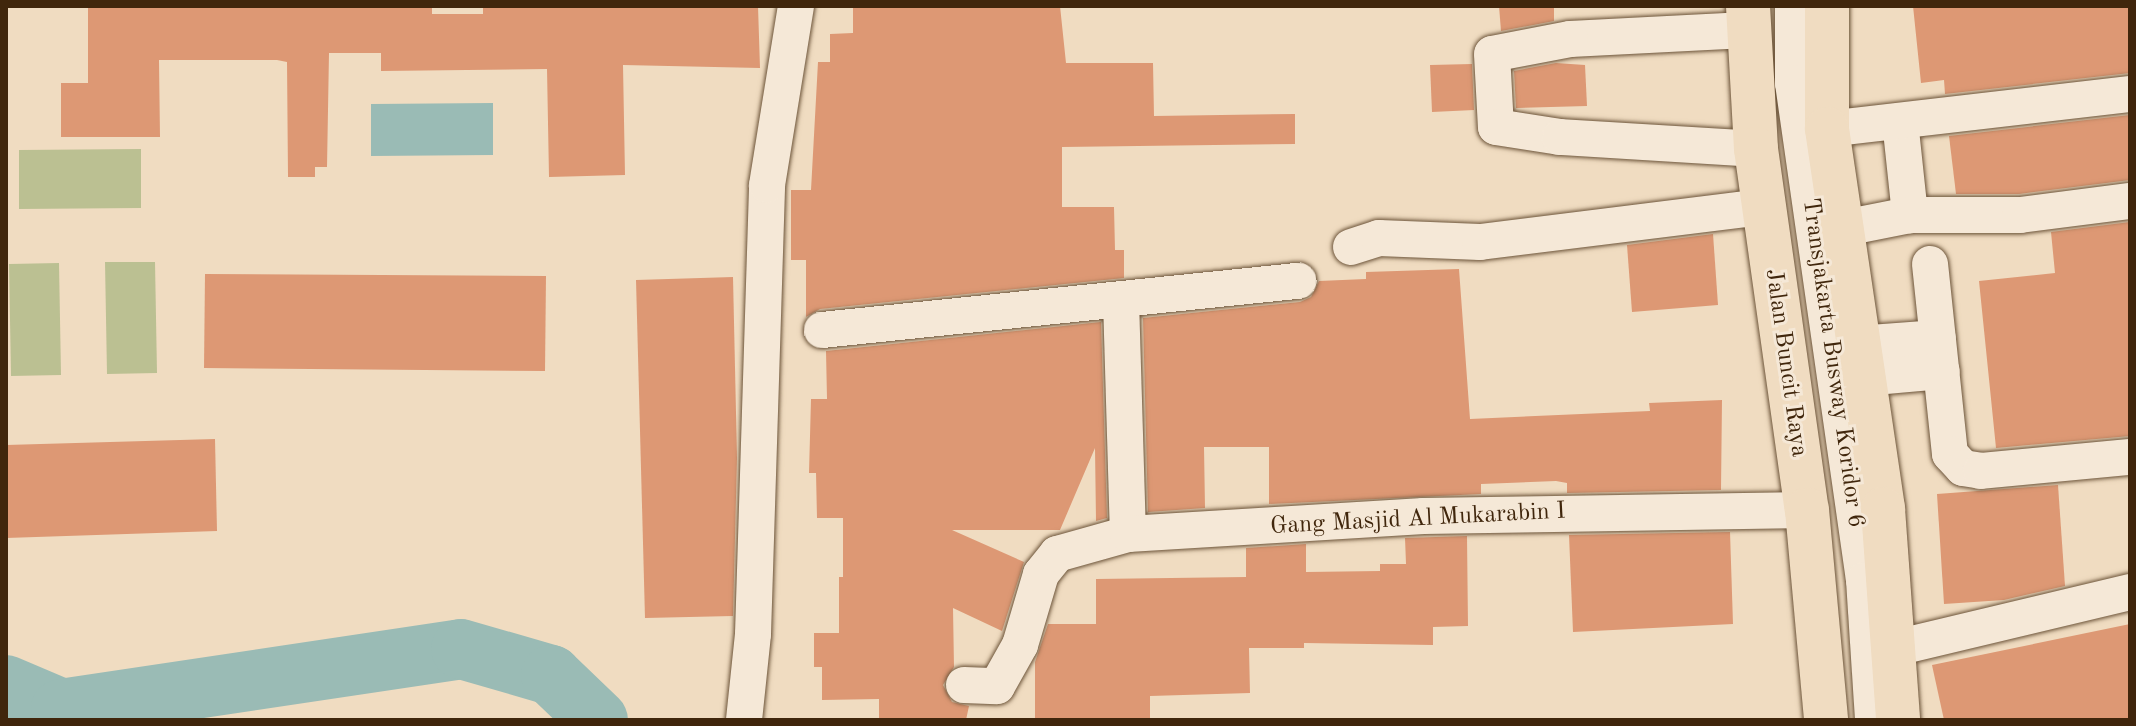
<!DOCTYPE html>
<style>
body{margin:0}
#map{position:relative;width:2136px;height:726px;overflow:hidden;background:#f0dcc1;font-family:"Old Standard TT",serif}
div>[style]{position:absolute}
.green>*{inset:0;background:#bbc092}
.water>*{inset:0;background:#9abbb5}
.river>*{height:60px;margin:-30px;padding:0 30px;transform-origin:30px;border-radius:30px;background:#9abbb5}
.building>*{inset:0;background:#dd9874}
.roads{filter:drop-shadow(0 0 2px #6c5439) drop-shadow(0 0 2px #6c5439)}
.minor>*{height:36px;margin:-18px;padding:0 18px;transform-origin:18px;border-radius:18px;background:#f5e8d7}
.major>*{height:44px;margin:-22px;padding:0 22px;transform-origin:22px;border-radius:22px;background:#f0dcc1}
span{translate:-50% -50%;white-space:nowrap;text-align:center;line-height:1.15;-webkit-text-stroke:6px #f5e8d7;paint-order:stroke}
.street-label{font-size:24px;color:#40260c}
.frame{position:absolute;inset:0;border:8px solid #40260c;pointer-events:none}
</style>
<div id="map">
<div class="green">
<div style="clip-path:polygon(141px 149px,141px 208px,19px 209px,19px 150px)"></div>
<div style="clip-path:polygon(105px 262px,155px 262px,157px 373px,107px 374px)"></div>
<div style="clip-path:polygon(59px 263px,61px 375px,11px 376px,9px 264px)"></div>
</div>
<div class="water">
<div style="clip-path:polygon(493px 103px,493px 155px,371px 156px,371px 104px)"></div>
</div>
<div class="river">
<div style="left:6px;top:685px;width:89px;rotate:23.1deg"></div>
<div style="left:61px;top:709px;width:404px;rotate:-8.5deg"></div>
<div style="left:461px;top:649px;width:94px;rotate:16.1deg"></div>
<div style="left:551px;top:675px;width:65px;rotate:43.8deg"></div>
</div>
<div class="building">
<div style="clip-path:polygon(88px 6px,432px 6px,432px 14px,483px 14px,483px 6px,758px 6px,760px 68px,623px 65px,625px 175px,549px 177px,547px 69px,381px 71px,381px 53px,329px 53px,327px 167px,315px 167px,315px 177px,288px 177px,287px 62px,277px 60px,159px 60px,160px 137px,61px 137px,61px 83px,88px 83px)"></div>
<div style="clip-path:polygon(853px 6px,1060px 6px,1066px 63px,1153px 63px,1154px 116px,1295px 114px,1295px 144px,1062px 147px,1062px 207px,1114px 207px,1115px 250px,1124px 250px,1124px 278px,820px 309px,806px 317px,806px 260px,791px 260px,791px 190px,811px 190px,818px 62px,830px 62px,830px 34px,853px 33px)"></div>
<div style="clip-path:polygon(1499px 6px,1554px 6px,1554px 21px,1501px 31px)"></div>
<div style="clip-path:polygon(1913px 6px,2130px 6px,2130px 73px,1945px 94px,1944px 80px,1921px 83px)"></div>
<div style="clip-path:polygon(1556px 63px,1585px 65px,1587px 106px,1516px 108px,1514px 71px)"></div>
<div style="clip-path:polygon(1472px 64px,1474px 110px,1432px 112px,1430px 65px)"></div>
<div style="clip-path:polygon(2130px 115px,2130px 180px,2019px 194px,1956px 194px,1949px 136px)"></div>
<div style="clip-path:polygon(2130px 222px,2130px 436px,1996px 448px,1979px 281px,2055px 273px,2051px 232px)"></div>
<div style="clip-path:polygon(1713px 234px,1718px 305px,1632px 312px,1627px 245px)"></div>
<div style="clip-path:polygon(1459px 269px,1470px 419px,1650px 411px,1649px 403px,1722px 400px,1721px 490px,1567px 493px,1567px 483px,1556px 481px,1481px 484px,1481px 494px,1269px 504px,1269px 447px,1204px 447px,1205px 508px,1148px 512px,1143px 318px,1300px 302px,1311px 297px,1319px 281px,1366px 279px,1366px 272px)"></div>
<div style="clip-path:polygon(205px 274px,546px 276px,545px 371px,204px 368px)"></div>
<div style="clip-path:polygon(733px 277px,737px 458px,733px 616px,645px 618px,636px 280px)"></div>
<div style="clip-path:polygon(1101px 322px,1107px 518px,1096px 521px,1095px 448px,1060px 530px,952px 530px,1024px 562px,1002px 631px,953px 608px,954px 667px,943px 685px,952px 702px,969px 706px,966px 720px,879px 720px,879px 699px,822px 700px,822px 667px,814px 667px,814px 633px,839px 633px,839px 577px,843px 577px,843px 518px,817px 518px,816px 473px,809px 473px,811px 399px,827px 399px,826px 351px)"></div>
<div style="clip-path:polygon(215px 439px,217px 531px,6px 538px,6px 445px)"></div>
<div style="clip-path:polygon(2058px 485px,2065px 586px,2004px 600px,1944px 604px,1937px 494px)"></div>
<div style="clip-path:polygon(1730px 532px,1733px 624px,1573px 632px,1569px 535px)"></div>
<div style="clip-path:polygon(1467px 536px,1468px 626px,1433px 627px,1433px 645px,1304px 643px,1304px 648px,1249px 648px,1250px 693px,1150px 696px,1150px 720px,1035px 720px,1035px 662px,1048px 624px,1096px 624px,1096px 579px,1246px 577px,1246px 548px,1306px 544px,1306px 572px,1380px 571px,1380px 564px,1406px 564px,1405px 538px)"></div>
<div style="clip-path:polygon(2130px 624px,2130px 720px,1944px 720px,1932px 665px)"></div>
</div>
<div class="roads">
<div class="minor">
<div style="left:1793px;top:6px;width:77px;rotate:90deg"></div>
<div style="left:1793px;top:83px;width:502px;rotate:81.87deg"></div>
<div style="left:1864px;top:580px;width:140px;rotate:86.3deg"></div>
<div style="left:1746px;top:30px;width:176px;rotate:177.1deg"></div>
<div style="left:1570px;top:39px;width:79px;rotate:169.1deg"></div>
<div style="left:1492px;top:54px;width:73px;rotate:86.9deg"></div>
<div style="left:1496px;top:127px;width:65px;rotate:8.9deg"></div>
<div style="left:1560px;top:137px;width:196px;rotate:3.5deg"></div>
<div style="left:1900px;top:121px;width:95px;rotate:83.9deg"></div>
<div style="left:1827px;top:129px;width:305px;rotate:-6.6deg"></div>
<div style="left:1839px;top:229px;width:72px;rotate:-11.2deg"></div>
<div style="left:1910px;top:215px;width:110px"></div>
<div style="left:2020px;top:215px;width:111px;rotate:-7.3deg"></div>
<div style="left:1351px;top:247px;width:29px;rotate:-18deg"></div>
<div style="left:1379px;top:238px;width:101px;rotate:2.3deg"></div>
<div style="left:1480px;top:242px;width:285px;rotate:-7.1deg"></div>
<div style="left:1930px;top:264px;width:191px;rotate:84deg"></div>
<div style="left:1950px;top:454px;width:19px;rotate:47deg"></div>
<div style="left:1963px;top:468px;width:18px;rotate:9deg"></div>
<div style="left:1981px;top:471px;width:150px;rotate:-5.4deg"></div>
<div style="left:1121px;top:300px;width:234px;rotate:88.3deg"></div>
<div style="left:822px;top:330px;width:479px;rotate:-5.9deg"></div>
<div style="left:1857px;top:344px;width:81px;rotate:-4.2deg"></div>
<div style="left:1863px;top:378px;width:79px;rotate:-5.1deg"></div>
<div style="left:1895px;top:648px;width:242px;rotate:-13.4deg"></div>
<div style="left:964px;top:685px;width:33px;rotate:2deg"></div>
<div style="left:997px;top:686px;width:47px;rotate:-60.7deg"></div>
<div style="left:1020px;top:645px;width:74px;rotate:-73.5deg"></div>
<div style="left:1041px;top:574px;width:26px;rotate:-51deg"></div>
<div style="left:1057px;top:554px;width:74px;rotate:-15.7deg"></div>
<div style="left:1128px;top:534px;width:296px;rotate:-3.5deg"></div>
<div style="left:1423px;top:516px;width:384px;rotate:-0.9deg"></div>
<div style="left:744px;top:720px;width:86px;rotate:-84deg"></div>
<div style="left:753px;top:634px;width:449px;rotate:-88.2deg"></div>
<div style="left:767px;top:185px;width:181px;rotate:-80.8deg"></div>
</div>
<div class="major">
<div style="left:1748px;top:6px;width:143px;rotate:86.8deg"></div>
<div style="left:1756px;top:149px;width:365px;rotate:82deg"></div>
<div style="left:1807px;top:510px;width:211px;rotate:84.8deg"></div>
<div style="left:1827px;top:6px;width:123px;rotate:90deg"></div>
<div style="left:1827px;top:129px;width:384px;rotate:81.6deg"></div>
<div style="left:1883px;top:509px;width:212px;rotate:85.9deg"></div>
</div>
</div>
<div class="street-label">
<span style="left:1785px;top:363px;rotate:82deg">Jalan Buncit Raya</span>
<span style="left:1832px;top:363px;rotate:82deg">Transjakarta Busway Koridor 6</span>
<span style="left:1418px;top:520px;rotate:-3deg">Gang Masjid Al Mukarabin I</span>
</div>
<div class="frame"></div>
</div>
